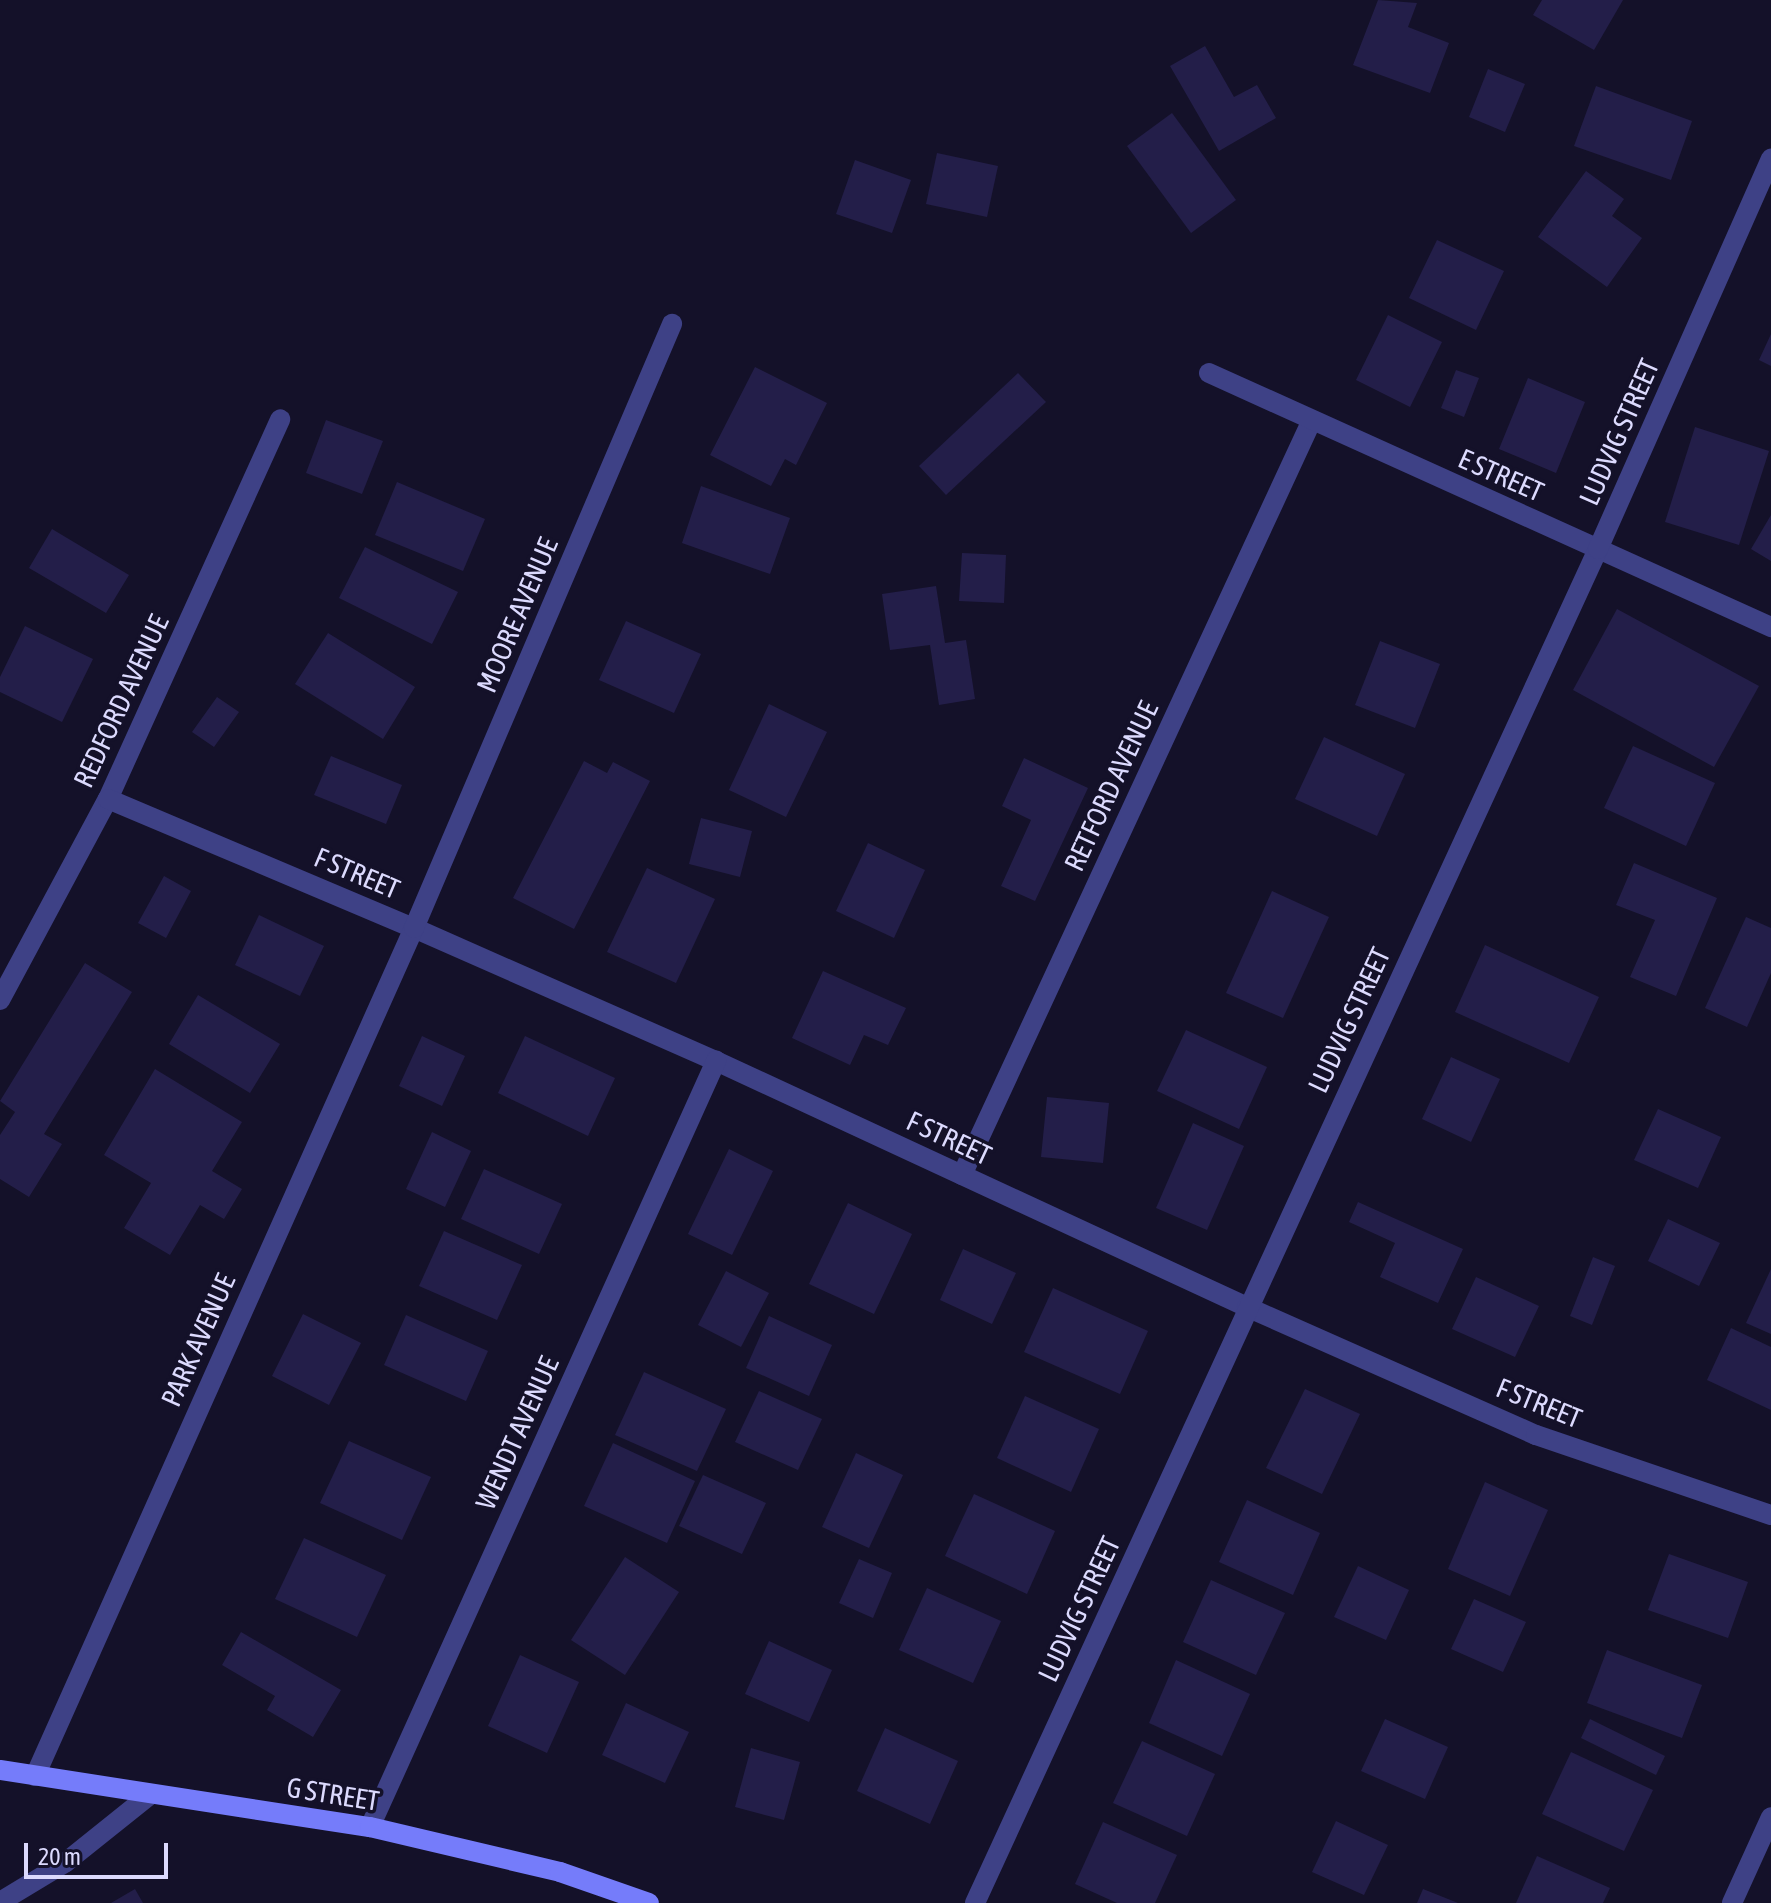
<!DOCTYPE html>
<style>
body{margin:0}
#map{position:relative;width:1771px;height:1903px;overflow:hidden;background:#141129;font-family:"Asap Condensed",sans-serif}
div>[style]{position:absolute}
.building>*{inset:0;background:#231e49}
.lane>*{height:20px;margin:-10px;padding:0 10px;transform-origin:10px;border-radius:10px;background:#3e4186}
.street>*{height:20px;margin:-10px;padding:0 10px;transform-origin:10px;border-radius:10px;background:#3e4186}
.secondary>*{height:20px;margin:-10px;padding:0 10px;transform-origin:10px;border-radius:10px;background:#757cfa}
span{translate:-50% -50%;white-space:nowrap;text-align:center;line-height:1.15;-webkit-text-stroke:7px #141129;paint-order:stroke}
.street-label{font-size:28px;color:#dcdafe}
.scale{position:absolute;left:24px;top:1843px;width:144px;height:36px;box-sizing:border-box;border:4px solid #dcdafe;border-top:0;padding-left:10px;font-size:24px;line-height:28px;white-space:nowrap;color:#dcdafe;-webkit-text-stroke:6px #141129;paint-order:stroke}
</style>
<div id="map">
<div class="building">
<div style="clip-path:polygon(1378px 0,1417px 3px,1408px 27px,1449px 43px,1430px 93px,1353px 65px)"></div>
<div style="clip-path:polygon(1542px 0,1623px 0,1594px 50px,1533px 15px)"></div>
<div style="clip-path:polygon(1205px 46px,1234px 97px,1257px 85px,1276px 118px,1219px 151px,1170px 66px)"></div>
<div style="clip-path:polygon(1488px 69px,1525px 84px,1505px 132px,1469px 117px)"></div>
<div style="clip-path:polygon(1596px 86px,1692px 121px,1671px 180px,1574px 146px)"></div>
<div style="clip-path:polygon(1172px 113px,1236px 200px,1191px 233px,1127px 146px)"></div>
<div style="clip-path:polygon(937px 153px,998px 166px,987px 217px,926px 204px)"></div>
<div style="clip-path:polygon(855px 160px,911px 180px,892px 233px,836px 214px)"></div>
<div style="clip-path:polygon(1586px 171px,1624px 199px,1612px 216px,1642px 238px,1607px 287px,1538px 237px)"></div>
<div style="clip-path:polygon(1437px 240px,1504px 271px,1476px 330px,1409px 298px)"></div>
<div style="clip-path:polygon(1388px 315px,1442px 342px,1410px 407px,1356px 380px)"></div>
<div style="clip-path:polygon(1771px 334px,1771px 366px,1759px 360px)"></div>
<div style="clip-path:polygon(755px 367px,827px 403px,796px 465px,785px 459px,771px 486px,710px 455px)"></div>
<div style="clip-path:polygon(1456px 370px,1479px 378px,1464px 417px,1441px 408px)"></div>
<div style="clip-path:polygon(1018px 373px,1046px 402px,946px 495px,919px 466px)"></div>
<div style="clip-path:polygon(1528px 378px,1585px 402px,1556px 473px,1499px 449px)"></div>
<div style="clip-path:polygon(326px 420px,383px 441px,362px 494px,306px 473px)"></div>
<div style="clip-path:polygon(1695px 427px,1769px 451px,1739px 545px,1665px 522px)"></div>
<div style="clip-path:polygon(397px 482px,485px 519px,463px 571px,375px 535px)"></div>
<div style="clip-path:polygon(701px 486px,790px 518px,770px 574px,682px 543px)"></div>
<div style="clip-path:polygon(1771px 515px,1771px 561px,1751px 549px)"></div>
<div style="clip-path:polygon(52px 529px,129px 575px,106px 613px,29px 568px)"></div>
<div style="clip-path:polygon(365px 547px,458px 592px,432px 644px,339px 598px)"></div>
<div style="clip-path:polygon(962px 553px,1006px 555px,1004px 603px,959px 601px)"></div>
<div style="clip-path:polygon(936px 586px,945px 643px,966px 640px,975px 699px,939px 705px,930px 645px,890px 650px,882px 594px)"></div>
<div style="clip-path:polygon(1617px 609px,1759px 686px,1714px 767px,1573px 690px)"></div>
<div style="clip-path:polygon(626px 621px,701px 654px,674px 713px,599px 680px)"></div>
<div style="clip-path:polygon(25px 626px,93px 659px,62px 722px,0 692px,0 677px)"></div>
<div style="clip-path:polygon(328px 633px,415px 687px,383px 739px,295px 684px)"></div>
<div style="clip-path:polygon(1380px 641px,1440px 664px,1415px 728px,1355px 705px)"></div>
<div style="clip-path:polygon(217px 697px,239px 712px,214px 747px,192px 732px)"></div>
<div style="clip-path:polygon(769px 704px,827px 732px,786px 817px,729px 790px)"></div>
<div style="clip-path:polygon(1324px 737px,1405px 774px,1377px 836px,1295px 799px)"></div>
<div style="clip-path:polygon(1633px 746px,1715px 783px,1686px 846px,1604px 808px)"></div>
<div style="clip-path:polygon(331px 756px,402px 785px,386px 824px,314px 795px)"></div>
<div style="clip-path:polygon(1024px 758px,1088px 788px,1035px 901px,1001px 886px,1031px 820px,1002px 806px)"></div>
<div style="clip-path:polygon(584px 761px,607px 773px,613px 762px,650px 781px,574px 929px,513px 898px)"></div>
<div style="clip-path:polygon(701px 818px,752px 831px,740px 877px,689px 864px)"></div>
<div style="clip-path:polygon(868px 843px,925px 870px,894px 938px,836px 911px)"></div>
<div style="clip-path:polygon(1634px 863px,1717px 898px,1676px 996px,1630px 977px,1655px 920px,1616px 905px)"></div>
<div style="clip-path:polygon(647px 868px,715px 899px,676px 983px,607px 952px)"></div>
<div style="clip-path:polygon(164px 876px,191px 891px,166px 938px,138px 923px)"></div>
<div style="clip-path:polygon(1272px 891px,1329px 917px,1283px 1018px,1226px 993px)"></div>
<div style="clip-path:polygon(259px 915px,324px 946px,300px 996px,235px 965px)"></div>
<div style="clip-path:polygon(1746px 917px,1771px 928px,1771px 973px,1747px 1027px,1705px 1008px)"></div>
<div style="clip-path:polygon(1485px 945px,1599px 997px,1569px 1063px,1455px 1012px)"></div>
<div style="clip-path:polygon(85px 963px,132px 992px,44px 1134px,62px 1144px,29px 1197px,0 1179px,0 1135px,15px 1112px,0 1101px)"></div>
<div style="clip-path:polygon(823px 971px,906px 1008px,888px 1045px,864px 1035px,850px 1065px,792px 1038px)"></div>
<div style="clip-path:polygon(198px 995px,280px 1044px,250px 1093px,169px 1044px)"></div>
<div style="clip-path:polygon(1186px 1030px,1267px 1067px,1239px 1129px,1157px 1091px)"></div>
<div style="clip-path:polygon(422px 1036px,465px 1056px,442px 1106px,399px 1086px)"></div>
<div style="clip-path:polygon(525px 1036px,615px 1078px,588px 1136px,498px 1093px)"></div>
<div style="clip-path:polygon(1451px 1057px,1500px 1079px,1471px 1142px,1422px 1119px)"></div>
<div style="clip-path:polygon(155px 1069px,242px 1122px,212px 1171px,242px 1189px,224px 1219px,200px 1205px,170px 1255px,124px 1228px,151px 1183px,104px 1155px)"></div>
<div style="clip-path:polygon(1047px 1097px,1109px 1103px,1103px 1163px,1041px 1157px)"></div>
<div style="clip-path:polygon(1658px 1109px,1721px 1137px,1698px 1188px,1634px 1160px)"></div>
<div style="clip-path:polygon(1193px 1123px,1244px 1146px,1207px 1230px,1156px 1208px)"></div>
<div style="clip-path:polygon(432px 1132px,471px 1151px,445px 1207px,406px 1189px)"></div>
<div style="clip-path:polygon(729px 1149px,773px 1171px,732px 1255px,688px 1234px)"></div>
<div style="clip-path:polygon(484px 1169px,562px 1204px,539px 1254px,461px 1219px)"></div>
<div style="clip-path:polygon(1358px 1202px,1463px 1249px,1438px 1303px,1380px 1277px,1395px 1243px,1349px 1222px)"></div>
<div style="clip-path:polygon(848px 1203px,912px 1234px,874px 1314px,809px 1284px)"></div>
<div style="clip-path:polygon(1668px 1219px,1720px 1243px,1699px 1286px,1648px 1261px)"></div>
<div style="clip-path:polygon(444px 1231px,522px 1265px,497px 1320px,419px 1286px)"></div>
<div style="clip-path:polygon(963px 1249px,1016px 1273px,992px 1324px,940px 1300px)"></div>
<div style="clip-path:polygon(1593px 1257px,1615px 1266px,1592px 1325px,1570px 1316px)"></div>
<div style="clip-path:polygon(1771px 1269px,1771px 1334px,1746px 1323px)"></div>
<div style="clip-path:polygon(726px 1271px,769px 1293px,741px 1347px,698px 1325px)"></div>
<div style="clip-path:polygon(1476px 1277px,1539px 1306px,1515px 1357px,1452px 1329px)"></div>
<div style="clip-path:polygon(1053px 1288px,1148px 1331px,1120px 1394px,1024px 1352px)"></div>
<div style="clip-path:polygon(303px 1314px,361px 1343px,329px 1405px,272px 1376px)"></div>
<div style="clip-path:polygon(406px 1315px,488px 1351px,466px 1401px,384px 1365px)"></div>
<div style="clip-path:polygon(769px 1316px,832px 1345px,809px 1396px,746px 1368px)"></div>
<div style="clip-path:polygon(1731px 1328px,1771px 1347px,1771px 1410px,1707px 1380px)"></div>
<div style="clip-path:polygon(644px 1372px,726px 1409px,697px 1471px,615px 1435px)"></div>
<div style="clip-path:polygon(1305px 1389px,1360px 1414px,1322px 1494px,1266px 1468px)"></div>
<div style="clip-path:polygon(759px 1391px,822px 1419px,798px 1470px,735px 1442px)"></div>
<div style="clip-path:polygon(1025px 1396px,1099px 1429px,1071px 1492px,997px 1458px)"></div>
<div style="clip-path:polygon(349px 1441px,431px 1477px,402px 1540px,320px 1503px)"></div>
<div style="clip-path:polygon(613px 1443px,695px 1481px,667px 1543px,584px 1506px)"></div>
<div style="clip-path:polygon(856px 1453px,903px 1475px,869px 1548px,822px 1527px)"></div>
<div style="clip-path:polygon(703px 1475px,766px 1503px,742px 1554px,679px 1526px)"></div>
<div style="clip-path:polygon(1485px 1482px,1548px 1510px,1510px 1596px,1448px 1569px)"></div>
<div style="clip-path:polygon(974px 1494px,1055px 1531px,1027px 1594px,945px 1556px)"></div>
<div style="clip-path:polygon(1247px 1500px,1320px 1533px,1293px 1595px,1219px 1562px)"></div>
<div style="clip-path:polygon(304px 1538px,386px 1575px,357px 1637px,275px 1599px)"></div>
<div style="clip-path:polygon(1669px 1554px,1748px 1582px,1728px 1638px,1648px 1610px)"></div>
<div style="clip-path:polygon(625px 1557px,679px 1592px,625px 1675px,571px 1640px)"></div>
<div style="clip-path:polygon(859px 1559px,892px 1573px,873px 1618px,839px 1603px)"></div>
<div style="clip-path:polygon(1358px 1566px,1409px 1590px,1386px 1640px,1334px 1617px)"></div>
<div style="clip-path:polygon(1211px 1580px,1285px 1613px,1256px 1675px,1183px 1642px)"></div>
<div style="clip-path:polygon(927px 1588px,1001px 1621px,973px 1683px,899px 1650px)"></div>
<div style="clip-path:polygon(1474px 1599px,1526px 1622px,1503px 1672px,1451px 1649px)"></div>
<div style="clip-path:polygon(241px 1632px,341px 1690px,313px 1737px,267px 1710px,275px 1696px,222px 1665px)"></div>
<div style="clip-path:polygon(769px 1641px,832px 1670px,809px 1722px,745px 1694px)"></div>
<div style="clip-path:polygon(1607px 1650px,1702px 1685px,1682px 1738px,1587px 1703px)"></div>
<div style="clip-path:polygon(520px 1655px,579px 1682px,547px 1753px,488px 1726px)"></div>
<div style="clip-path:polygon(1176px 1660px,1250px 1694px,1222px 1756px,1149px 1723px)"></div>
<div style="clip-path:polygon(626px 1703px,689px 1732px,665px 1783px,602px 1755px)"></div>
<div style="clip-path:polygon(1385px 1719px,1448px 1747px,1425px 1799px,1361px 1771px)"></div>
<div style="clip-path:polygon(1590px 1719px,1665px 1756px,1656px 1775px,1581px 1738px)"></div>
<div style="clip-path:polygon(885px 1728px,958px 1761px,930px 1824px,857px 1791px)"></div>
<div style="clip-path:polygon(1142px 1741px,1215px 1774px,1187px 1836px,1113px 1803px)"></div>
<div style="clip-path:polygon(751px 1748px,800px 1762px,784px 1820px,735px 1807px)"></div>
<div style="clip-path:polygon(1571px 1752px,1653px 1790px,1624px 1851px,1542px 1814px)"></div>
<div style="clip-path:polygon(1336px 1821px,1388px 1845px,1364px 1895px,1312px 1872px)"></div>
<div style="clip-path:polygon(1103px 1822px,1177px 1855px,1155px 1903px,1117px 1903px,1075px 1884px)"></div>
<div style="clip-path:polygon(1537px 1856px,1610px 1888px,1603px 1903px,1516px 1903px)"></div>
<div style="clip-path:polygon(135px 1889px,143px 1903px,111px 1903px)"></div>
<div style="clip-path:polygon(1423px 1889px,1458px 1903px,1417px 1903px)"></div>
</div>
<div class="lane">
<div style="left:0;top:1000px;width:228px;rotate:-61.8deg"></div>
<div style="left:108px;top:799px;width:417px;rotate:-65.6deg"></div>
<div style="left:962px;top:1175px;width:832px;rotate:-65.13deg"></div>
</div>
<div class="street">
<div style="left:1209px;top:373px;width:617px;rotate:24.32deg"></div>
<div style="left:108px;top:799px;width:332px;rotate:22.9deg"></div>
<div style="left:414px;top:928px;width:330px;rotate:23.8deg"></div>
<div style="left:716px;top:1061px;width:585px;rotate:24.86deg"></div>
<div style="left:1247px;top:1307px;width:316px;rotate:23.9deg"></div>
<div style="left:1536px;top:1435px;width:248px;rotate:18.8deg"></div>
<div style="left:35px;top:1776px;width:929px;rotate:-65.92deg"></div>
<div style="left:414px;top:928px;width:657px;rotate:-66.87deg"></div>
<div style="left:370px;top:1827px;width:841px;rotate:-65.69deg"></div>
<div style="left:0;top:1902px;width:77px;rotate:-31.2deg"></div>
<div style="left:66px;top:1862px;width:109px;rotate:-38.7deg"></div>
<div style="left:975px;top:1903px;width:1490px;rotate:-65.29deg"></div>
<div style="left:1598px;top:549px;width:427px;rotate:-66.1deg"></div>
<div style="left:1732px;top:1903px;width:94px;rotate:-65.6deg"></div>
</div>
<div class="secondary">
<div style="left:0;top:1770px;width:374px;rotate:8.8deg"></div>
<div style="left:370px;top:1827px;width:195px;rotate:13.3deg"></div>
<div style="left:560px;top:1872px;width:94px;rotate:19.2deg"></div>
</div>
<div class="street-label">
<span style="left:1619px;top:432px;rotate:-66deg">LUDVIG STREET</span>
<span style="left:1501px;top:475px;rotate:24deg">E STREET</span>
<span style="left:517px;top:615px;rotate:-67deg">MOORE AVENUE</span>
<span style="left:121px;top:701px;rotate:-65deg">REDFORD AVENUE</span>
<span style="left:1111px;top:786px;rotate:-65deg">RETFORD AVENUE</span>
<span style="left:357px;top:873px;rotate:23deg">F STREET</span>
<span style="left:1349px;top:1020px;rotate:-65deg">LUDVIG STREET</span>
<span style="left:949px;top:1138px;rotate:25deg">F STREET</span>
<span style="left:198px;top:1340px;rotate:-66deg">PARK AVENUE</span>
<span style="left:1539px;top:1403px;rotate:22deg">F STREET</span>
<span style="left:517px;top:1433px;rotate:-66deg">WENDT AVENUE</span>
<span style="left:1079px;top:1609px;rotate:-65deg">LUDVIG STREET</span>
<span style="left:333px;top:1794px;rotate:9deg">G STREET</span>
</div>
<div class="scale">20 m</div>
</div>
